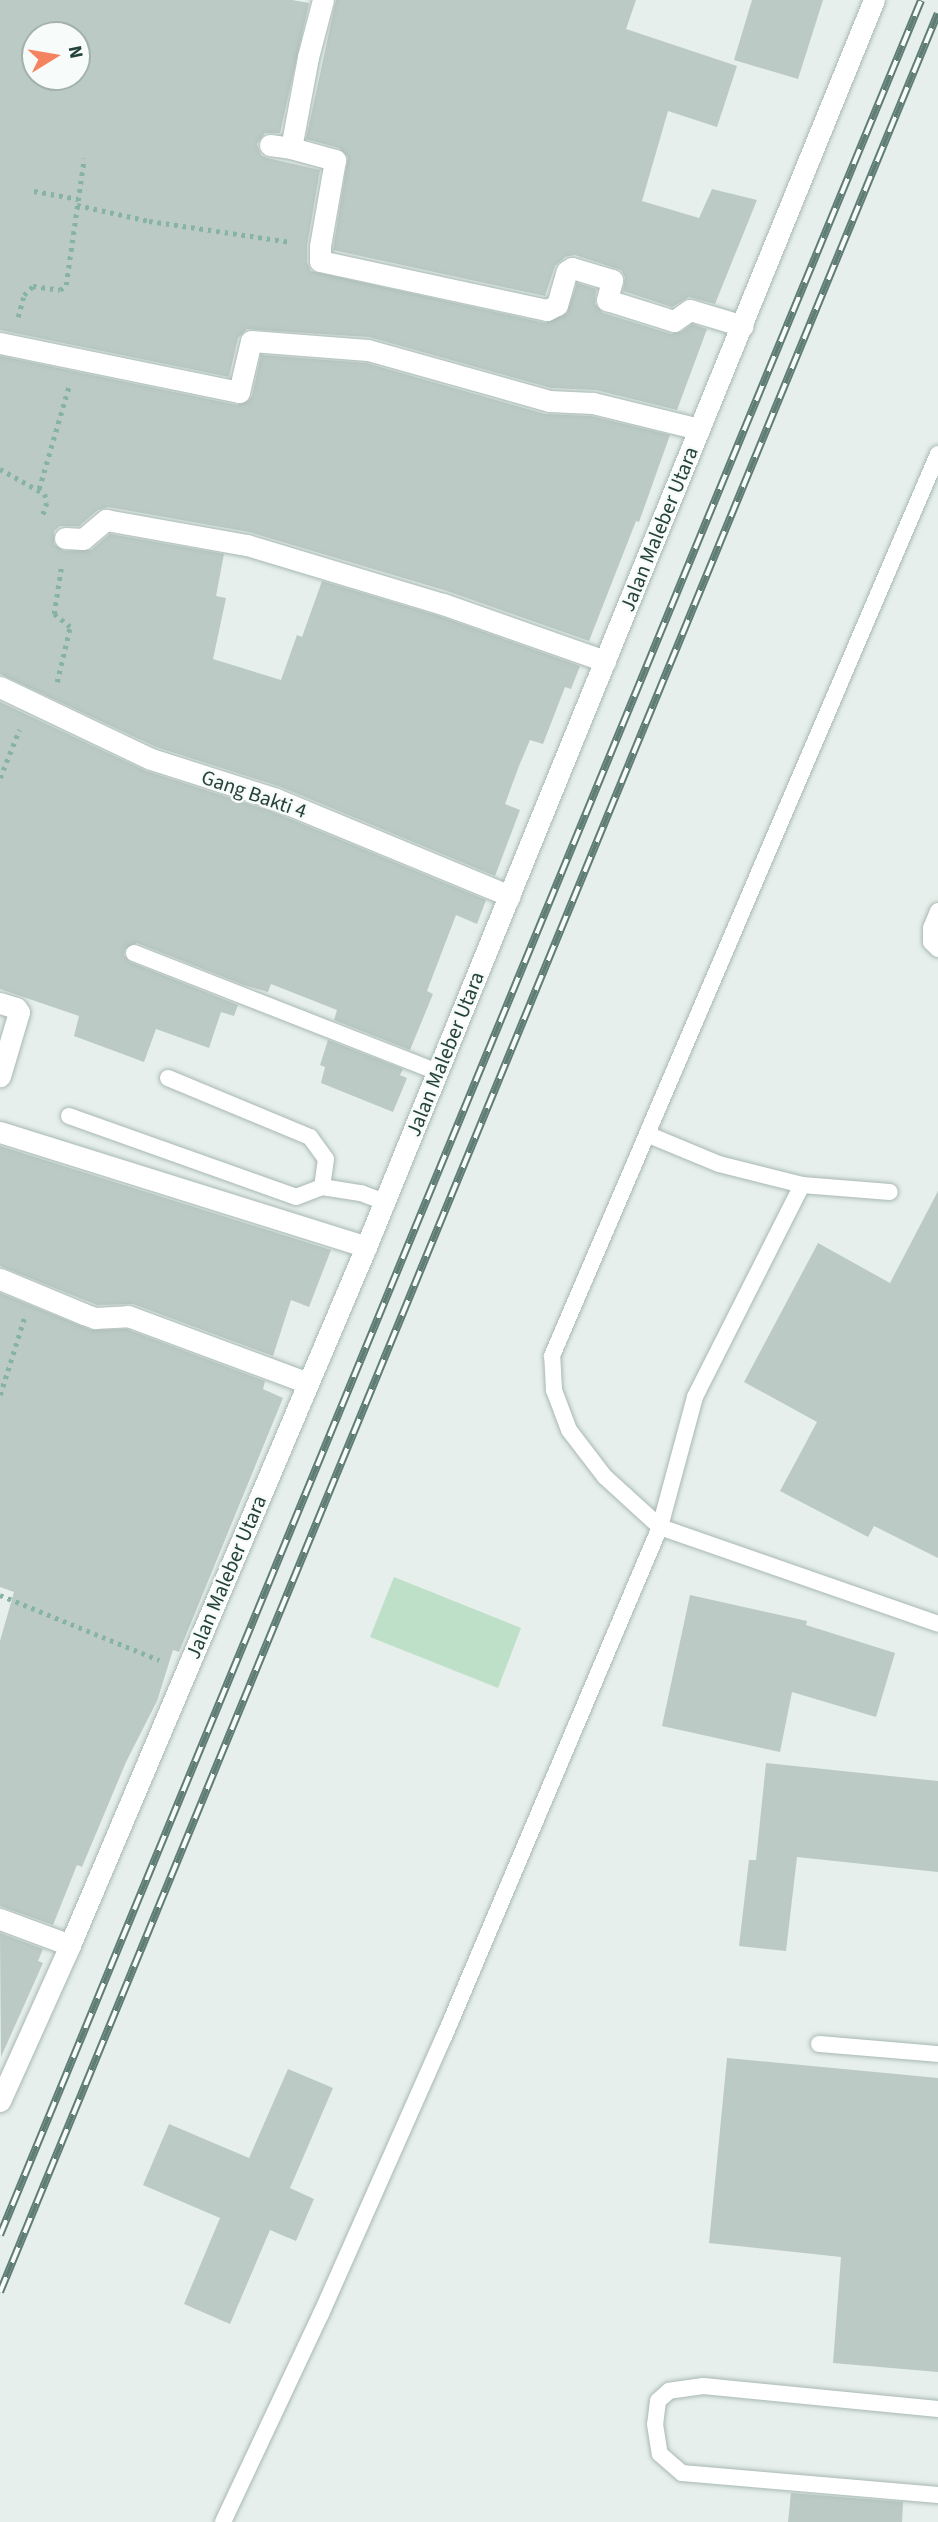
<!DOCTYPE html>
<style>
body{margin:0}
#map{position:relative;width:938px;height:2522px;overflow:hidden;background:#e6efeb;font-family:"Source Sans 3",sans-serif}
div>[style]{position:absolute}
.green>*{inset:0;background:#bfe0c8}
.building>*{inset:0;background:#bbcac4}
.path>*{height:4.5px;margin-top:-2.25px;transform-origin:0;background:repeating-linear-gradient(90deg,#86b3a5 0 3.5px,transparent 0 8.5px)}
.roads{filter:drop-shadow(0 0 2px #a8b8b2) drop-shadow(0 0 2px #a8b8b2)}
.service>*{height:16px;margin:-8px;padding:0 8px;transform-origin:8px;border-radius:8px;background:#fff}
.minor>*{height:21px;margin:-10.5px;padding:0 10.5px;transform-origin:10.5px;border-radius:10.5px;background:#fff}
.tertiary>*{height:21px;margin:-10.5px;padding:0 10.5px;transform-origin:10.5px;border-radius:10.5px;background:#fff}
.rail>*{height:8px;margin-top:-4px;transform-origin:0;background:repeating-linear-gradient(90deg,#f7fbf9 0 16px,#5f7d75 0 32px);box-sizing:border-box;border-block:2px solid #5f7d75}
span{translate:-50% -50%;white-space:nowrap;text-align:center;line-height:1.15;-webkit-text-stroke:5px #f7fbf9;paint-order:stroke}
.street-label{font-size:21px;color:#24423a}
.north{position:absolute;left:21px;top:21px;width:70px;height:70px;box-sizing:border-box;background:#f7fbf9;border:2px solid #a3b1ad;border-radius:50%;rotate:79deg;font-size:19px;font-weight:700;line-height:28px;text-align:center;color:#24423a}
.north::after{content:'';display:block;margin:auto;width:24px;height:32px;background:#f4845f;clip-path:polygon(50% 0,100% 100%,50% 72%,0 100%)}
</style>
<div id="map">
<div class="green">
<div style="clip-path:polygon(394px 1577px,521px 1628px,498px 1688px,370px 1637px)"></div>
</div>
<div class="building">
<div style="clip-path:polygon(evenodd,0 0,292px 0,309px 3px,280px 133px,265px 133px,257px 144px,261px 155px,267px 158px,320px 170px,307px 246px,307px 262px,311px 271px,545px 323px,567px 313px,577px 283px,596px 289px,595px 304px,603px 313px,671px 334px,681px 332px,692px 324px,707px 329px,677px 410px,596px 390px,551px 388px,369px 337px,247px 329px,238px 338px,229px 377px,0 330px,0 0,35px 35px,77px 35px,77px 77px,35px 77px,35px 35px)"></div>
<div style="clip-path:polygon(336px 0,636px 0,626px 29px,737px 66px,717px 127px,668px 111px,642px 201px,699px 218px,712px 189px,757px 200px,715px 304px,689px 297px,672px 307px,623px 291px,625px 277px,621px 270px,575px 255px,565px 257px,555px 266px,545px 296px,333px 250px,348px 157px,339px 148px,306px 139px)"></div>
<div style="clip-path:polygon(752px 0,823px 0,798px 79px,734px 60px)"></div>
<div style="clip-path:polygon(261px 355px,366px 363px,545px 414px,591px 416px,670px 435px,639px 522px,636px 521px,589px 641px,447px 591px,249px 532px,108px 507px,98px 510px,79px 526px,60px 526px,54px 531px,54px 544px,64px 551px,91px 550px,110px 534px,224px 554px,216px 596px,226px 598px,213px 659px,281px 680px,297px 635px,302px 637px,322px 581px,439px 616px,580px 666px,571px 689px,565px 687px,543px 744px,530px 740px,519px 766px,505px 804px,520px 810px,495px 876px,281px 787px,156px 747px,0 674px,0 356px,237px 405px,248px 401px,252px 396px)"></div>
<div style="clip-path:polygon(0 702px,146px 771px,271px 811px,486px 900px,477px 924px,456px 915px,427px 991px,433px 994px,410px 1050px,334px 1020px,337px 1010px,271px 984px,268px 992px,244px 985px,137px 943px,125px 949px,124px 955px,130px 962px,238px 1005px,234px 1016px,221px 1012px,209px 1048px,156px 1029px,144px 1062px,74px 1036px,79px 1016px,0 989px)"></div>
<div style="clip-path:polygon(328px 1040px,403px 1069px,400px 1075px,407px 1078px,393px 1112px,321px 1083px,325px 1067px,320px 1065px)"></div>
<div style="clip-path:polygon(0 1146px,331px 1250px,309px 1307px,291px 1300px,273px 1356px,133px 1304px,97px 1305px,0 1266px)"></div>
<div style="clip-path:polygon(938px 1191px,938px 1558px,874px 1526px,868px 1537px,780px 1491px,817px 1422px,744px 1382px,818px 1243px,890px 1283px)"></div>
<div style="clip-path:polygon(0 1293px,91px 1330px,126px 1329px,265px 1381px,263px 1389px,283px 1398px,179px 1652px,173px 1650px,157px 1701px,126px 1762px,82px 1867px,77px 1865px,53px 1925px,0 1906px,0 1641px,14px 1592px,0 1587px)"></div>
<div style="clip-path:polygon(690px 1595px,807px 1621px,806px 1625px,895px 1653px,876px 1717px,792px 1692px,780px 1752px,662px 1726px)"></div>
<div style="clip-path:polygon(766px 1763px,938px 1781px,938px 1872px,797px 1857px,786px 1951px,739px 1946px,749px 1860px,756px 1860px)"></div>
<div style="clip-path:polygon(0 1933px,43px 1949px,38px 1961px,43px 1963px,1px 2057px)"></div>
<div style="clip-path:polygon(727px 2058px,938px 2078px,938px 2372px,833px 2363px,841px 2257px,709px 2243px)"></div>
<div style="clip-path:polygon(288px 2069px,333px 2088px,290px 2188px,314px 2199px,296px 2241px,270px 2230px,230px 2324px,184px 2304px,220px 2218px,143px 2185px,169px 2124px,249px 2158px)"></div>
<div style="clip-path:polygon(791px 2493px,903px 2502px,902px 2522px,788px 2522px)"></div>
</div>
<div class="path">
<div style="left:34px;top:191px;width:45px;rotate:10.3deg"></div>
<div style="left:77px;top:205px;width:74px;rotate:12.5deg"></div>
<div style="left:149px;top:221px;width:144px;rotate:8.4deg"></div>
<div style="left:18px;top:317px;width:23px;rotate:-75deg"></div>
<div style="left:24px;top:295px;width:13px;rotate:-45deg"></div>
<div style="left:33px;top:286px;width:27px;rotate:8deg"></div>
<div style="left:60px;top:290px;width:8px;rotate:-40deg"></div>
<div style="left:66px;top:285px;width:128px;rotate:-81.9deg"></div>
<div style="left:0;top:469px;width:51px;rotate:29.1deg"></div>
<div style="left:45px;top:494px;width:9px;rotate:77deg"></div>
<div style="left:47px;top:503px;width:13px;rotate:108deg"></div>
<div style="left:39px;top:489px;width:107px;rotate:-73.8deg"></div>
<div style="left:57px;top:682px;width:57px;rotate:-76.7deg"></div>
<div style="left:70px;top:627px;width:21px;rotate:-141deg"></div>
<div style="left:54px;top:614px;width:47px;rotate:-81.3deg"></div>
<div style="left:0;top:778px;width:52px;rotate:-68.4deg"></div>
<div style="left:0;top:1395px;width:80px;rotate:-72.5deg"></div>
<div style="left:0;top:1595px;width:172px;rotate:22.2deg"></div>
</div>
<div class="roads">
<div class="service">
<div style="left:938px;top:911px;width:18px;rotate:112deg"></div>
<div style="left:931px;top:928px;width:14px;rotate:90deg"></div>
<div style="left:931px;top:942px;width:10px;rotate:45deg"></div>
<div style="left:134px;top:953px;width:326px;rotate:21.4deg"></div>
<div style="left:168px;top:1078px;width:154px;rotate:22.6deg"></div>
<div style="left:310px;top:1137px;width:27px;rotate:54deg"></div>
<div style="left:326px;top:1159px;width:28px;rotate:98deg"></div>
<div style="left:69px;top:1116px;width:241px;rotate:19.6deg"></div>
<div style="left:296px;top:1197px;width:28px;rotate:-21deg"></div>
<div style="left:322px;top:1187px;width:39px;rotate:9deg"></div>
<div style="left:361px;top:1193px;width:25px;rotate:21deg"></div>
<div style="left:649px;top:1135px;width:76px;rotate:22.5deg"></div>
<div style="left:719px;top:1164px;width:86px;rotate:14.2deg"></div>
<div style="left:802px;top:1185px;width:88px;rotate:4.5deg"></div>
<div style="left:802px;top:1185px;width:237px;rotate:116.8deg"></div>
<div style="left:695px;top:1397px;width:135px;rotate:105.1deg"></div>
<div style="left:660px;top:1527px;width:74px;rotate:-137.7deg"></div>
<div style="left:605px;top:1477px;width:59px;rotate:-127.5deg"></div>
<div style="left:569px;top:1430px;width:43px;rotate:-110.6deg"></div>
<div style="left:554px;top:1390px;width:34px;rotate:-93deg"></div>
<div style="left:552px;top:1356px;width:981px;rotate:-66.83deg"></div>
<div style="left:819px;top:2044px;width:119px;rotate:4.8deg"></div>
<div style="left:938px;top:2409px;width:236px;rotate:-174.4deg"></div>
<div style="left:703px;top:2386px;width:34px;rotate:172deg"></div>
<div style="left:669px;top:2391px;width:15px;rotate:138deg"></div>
<div style="left:658px;top:2401px;width:23px;rotate:97deg"></div>
<div style="left:655px;top:2424px;width:30px;rotate:81deg"></div>
<div style="left:660px;top:2454px;width:29px;rotate:41deg"></div>
<div style="left:682px;top:2473px;width:257px;rotate:4.9deg"></div>
<div style="left:223px;top:2522px;width:230px;rotate:-64.8deg"></div>
<div style="left:321px;top:2314px;width:303px;rotate:-66.1deg"></div>
<div style="left:444px;top:2037px;width:554px;rotate:-67.05deg"></div>
<div style="left:660px;top:1527px;width:294px;rotate:19.2deg"></div>
</div>
<div class="minor">
<div style="left:270px;top:145px;width:21px;rotate:8deg"></div>
<div style="left:291px;top:148px;width:93px;rotate:-79.4deg"></div>
<div style="left:308px;top:57px;width:59px;rotate:-75.3deg"></div>
<div style="left:291px;top:148px;width:46px;rotate:15.3deg"></div>
<div style="left:335px;top:160px;width:87px;rotate:99.9deg"></div>
<div style="left:320px;top:246px;width:15px;rotate:90deg"></div>
<div style="left:320px;top:261px;width:232px;rotate:12.2deg"></div>
<div style="left:547px;top:310px;width:11px;rotate:-27deg"></div>
<div style="left:557px;top:305px;width:35px;rotate:-74deg"></div>
<div style="left:567px;top:271px;width:6px;rotate:-31deg"></div>
<div style="left:572px;top:268px;width:42px;rotate:16.7deg"></div>
<div style="left:612px;top:280px;width:21px;rotate:104deg"></div>
<div style="left:607px;top:300px;width:70px;rotate:17.4deg"></div>
<div style="left:674px;top:321px;width:19px;rotate:-35deg"></div>
<div style="left:690px;top:310px;width:55px;rotate:16.8deg"></div>
<div style="left:0;top:343px;width:244px;rotate:11.6deg"></div>
<div style="left:239px;top:392px;width:52px;rotate:-76.8deg"></div>
<div style="left:251px;top:341px;width:117px;rotate:4.4deg"></div>
<div style="left:368px;top:350px;width:188px;rotate:15.7deg"></div>
<div style="left:549px;top:401px;width:44px;rotate:2.6deg"></div>
<div style="left:593px;top:403px;width:109px;rotate:13.8deg"></div>
<div style="left:65px;top:538px;width:18px;rotate:3deg"></div>
<div style="left:83px;top:539px;width:30px;rotate:-40deg"></div>
<div style="left:106px;top:520px;width:143px;rotate:10.1deg"></div>
<div style="left:247px;top:545px;width:205px;rotate:16.8deg"></div>
<div style="left:443px;top:604px;width:172px;rotate:19.4deg"></div>
<div style="left:0;top:687px;width:167px;rotate:25.5deg"></div>
<div style="left:151px;top:759px;width:131px;rotate:17.7deg"></div>
<div style="left:276px;top:799px;width:253px;rotate:22.5deg"></div>
<div style="left:0;top:1003px;width:17px;rotate:17deg"></div>
<div style="left:16px;top:1008px;width:5px;rotate:53deg"></div>
<div style="left:19px;top:1012px;width:67px;rotate:106.5deg"></div>
<div style="left:0;top:1132px;width:384px;rotate:17.4deg"></div>
<div style="left:0;top:1279px;width:91px;rotate:22.6deg"></div>
<div style="left:84px;top:1314px;width:12px;rotate:20deg"></div>
<div style="left:95px;top:1318px;width:33px;rotate:-3deg"></div>
<div style="left:128px;top:1316px;width:192px;rotate:20.4deg"></div>
<div style="left:0;top:1919px;width:75px;rotate:20.4deg"></div>
</div>
<div class="tertiary">
<div style="left:0;top:2101px;width:171px;rotate:-65.8deg"></div>
<div style="left:70px;top:1945px;width:758px;rotate:-67.02deg"></div>
<div style="left:366px;top:1247px;width:1347px;rotate:-67.84deg"></div>
</div>
</div>
<div class="rail">
<div style="left:0;top:2235px;width:2417px;rotate:-67.6deg"></div>
<div style="left:0;top:2292px;width:2464px;rotate:-67.63deg"></div>
</div>
<div class="street-label">
<span style="left:659px;top:529px;rotate:-68deg">Jalan Maleber Utara</span>
<span style="left:254px;top:794px;rotate:19deg">Gang Bakti 4</span>
<span style="left:445px;top:1054px;rotate:-68deg">Jalan Maleber Utara</span>
<span style="left:226px;top:1577px;rotate:-67deg">Jalan Maleber Utara</span>
</div>
<div class="north">N</div>
</div>
